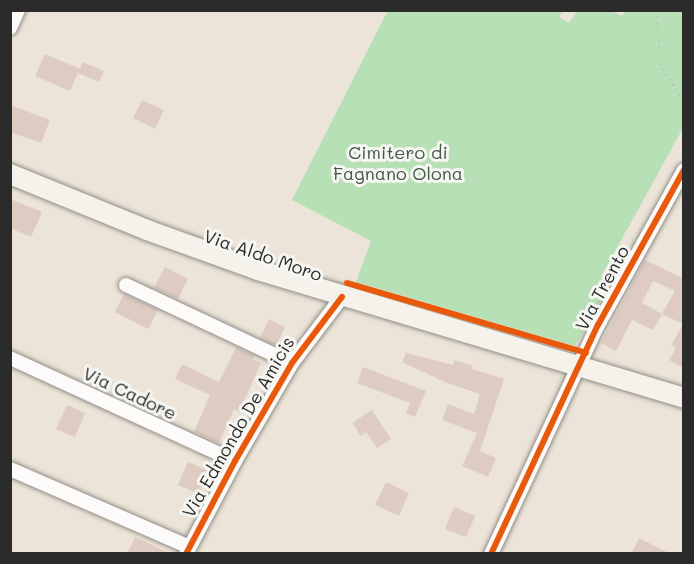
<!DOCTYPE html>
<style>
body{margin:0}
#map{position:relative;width:694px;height:564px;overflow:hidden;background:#ece4d8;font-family:Mali,sans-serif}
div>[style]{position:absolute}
.green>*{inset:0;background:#b7e0b6}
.building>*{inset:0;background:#deccc2}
.path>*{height:2px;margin-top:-1px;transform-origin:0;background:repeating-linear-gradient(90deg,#bdbcba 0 1.5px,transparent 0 6px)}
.roads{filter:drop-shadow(0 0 2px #918e88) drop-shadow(0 0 2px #918e88)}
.minor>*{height:14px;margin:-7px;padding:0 7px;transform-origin:7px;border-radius:7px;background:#fcfbf9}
.secondary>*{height:20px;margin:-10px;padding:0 10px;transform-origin:10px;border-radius:10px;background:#f5f2ec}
.cycleway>*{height:6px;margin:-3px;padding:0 3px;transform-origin:3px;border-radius:3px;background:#e8590c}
span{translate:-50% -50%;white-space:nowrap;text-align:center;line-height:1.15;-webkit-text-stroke:6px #f6f6f2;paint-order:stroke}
.park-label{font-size:18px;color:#435747}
.street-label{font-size:18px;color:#2b2b2b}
.frame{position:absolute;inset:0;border:12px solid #2b2b2b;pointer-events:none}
</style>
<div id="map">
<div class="green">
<div style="clip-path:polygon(388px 10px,563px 11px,559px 17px,569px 23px,577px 11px,611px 11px,622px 16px,625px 11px,683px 11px,683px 128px,602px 275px,608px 287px,575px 346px,356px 282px,371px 241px,292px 200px)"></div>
</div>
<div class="building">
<div style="clip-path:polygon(45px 54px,80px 69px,83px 62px,104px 71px,99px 82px,78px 73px,70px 91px,35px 76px)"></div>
<div style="clip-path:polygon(142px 100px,164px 110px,155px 129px,133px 118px)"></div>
<div style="clip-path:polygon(10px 105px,50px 120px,41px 143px,10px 132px)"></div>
<div style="clip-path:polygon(10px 199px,42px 212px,31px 237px,10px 228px)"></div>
<div style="clip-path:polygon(evenodd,645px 260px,682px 278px,684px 275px,684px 317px,681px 323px,662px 314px,653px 330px,632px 320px,616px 351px,601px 343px,645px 260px,653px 281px,675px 291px,662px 314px,642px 303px,653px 281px)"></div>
<div style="clip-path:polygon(165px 267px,188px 279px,178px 299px,154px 288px)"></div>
<div style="clip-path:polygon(124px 294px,158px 310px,148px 329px,115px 312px)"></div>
<div style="clip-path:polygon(269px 319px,285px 327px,276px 346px,260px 338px)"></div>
<div style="clip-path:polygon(684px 323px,684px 368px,669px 360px,676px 348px,671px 345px)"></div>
<div style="clip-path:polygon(236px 347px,254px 355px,253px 359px,261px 363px,239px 412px,234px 409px,219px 443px,194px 432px,210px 395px,175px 379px,182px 364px,219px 382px)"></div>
<div style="clip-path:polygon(406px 353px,453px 365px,455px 360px,473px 366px,472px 369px,504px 379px,480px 451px,496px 458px,488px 477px,462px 466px,477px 433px,442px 420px,448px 404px,474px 414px,480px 394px,447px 383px,402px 362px)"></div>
<div style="clip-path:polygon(363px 367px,426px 391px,415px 417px,406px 413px,410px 403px,357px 383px)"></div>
<div style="clip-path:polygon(67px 405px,85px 413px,75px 437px,56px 429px)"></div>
<div style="clip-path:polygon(372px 410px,391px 439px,377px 448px,366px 432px,361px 436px,352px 423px)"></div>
<div style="clip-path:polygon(188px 462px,209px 471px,199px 494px,178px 485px)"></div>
<div style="clip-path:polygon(386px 482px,409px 493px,399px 516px,375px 505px)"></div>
<div style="clip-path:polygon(454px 507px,475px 516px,466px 537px,445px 529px)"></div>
<div style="clip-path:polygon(135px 537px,171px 554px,127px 554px)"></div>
<div style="clip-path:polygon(639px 538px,671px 554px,631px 554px)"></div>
</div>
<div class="path">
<div style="left:657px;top:10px;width:54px;rotate:86.8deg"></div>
<div style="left:660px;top:64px;width:45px;rotate:57.7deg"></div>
</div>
<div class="roads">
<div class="minor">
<div style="left:10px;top:28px;width:20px;rotate:-66deg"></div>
<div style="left:126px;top:285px;width:183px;rotate:25.2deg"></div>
<div style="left:10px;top:358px;width:247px;rotate:24.6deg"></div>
<div style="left:10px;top:469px;width:195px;rotate:23.5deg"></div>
<div style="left:186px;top:554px;width:105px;rotate:-62.2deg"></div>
<div style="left:235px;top:461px;width:113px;rotate:-59.8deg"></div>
<div style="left:292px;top:363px;width:83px;rotate:-52.9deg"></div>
<div style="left:491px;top:554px;width:253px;rotate:-65deg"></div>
<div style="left:598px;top:325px;width:177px;rotate:-61deg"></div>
</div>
<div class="secondary">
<div style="left:10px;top:174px;width:148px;rotate:22.2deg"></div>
<div style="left:147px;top:230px;width:118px;rotate:19.8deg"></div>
<div style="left:258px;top:270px;width:445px;rotate:16.7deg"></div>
</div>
</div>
<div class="cycleway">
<div style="left:347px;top:283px;width:249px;rotate:16.3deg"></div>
<div style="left:186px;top:554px;width:105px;rotate:-62.2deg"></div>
<div style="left:235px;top:461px;width:113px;rotate:-59.8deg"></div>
<div style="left:292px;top:363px;width:83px;rotate:-52.9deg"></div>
<div style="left:491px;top:554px;width:253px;rotate:-65deg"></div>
<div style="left:598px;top:325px;width:177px;rotate:-61deg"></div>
</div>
<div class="park-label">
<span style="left:398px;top:163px">Cimitero di<br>Fagnano Olona</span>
</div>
<div class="street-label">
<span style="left:263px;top:255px;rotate:19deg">Via Aldo Moro</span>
<span style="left:602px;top:288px;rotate:-62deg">Via Trento</span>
<span style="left:130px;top:393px;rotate:25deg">Via Cadore</span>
<span style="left:238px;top:427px;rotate:-60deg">Via Edmondo De Amicis</span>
</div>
<div class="frame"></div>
</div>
